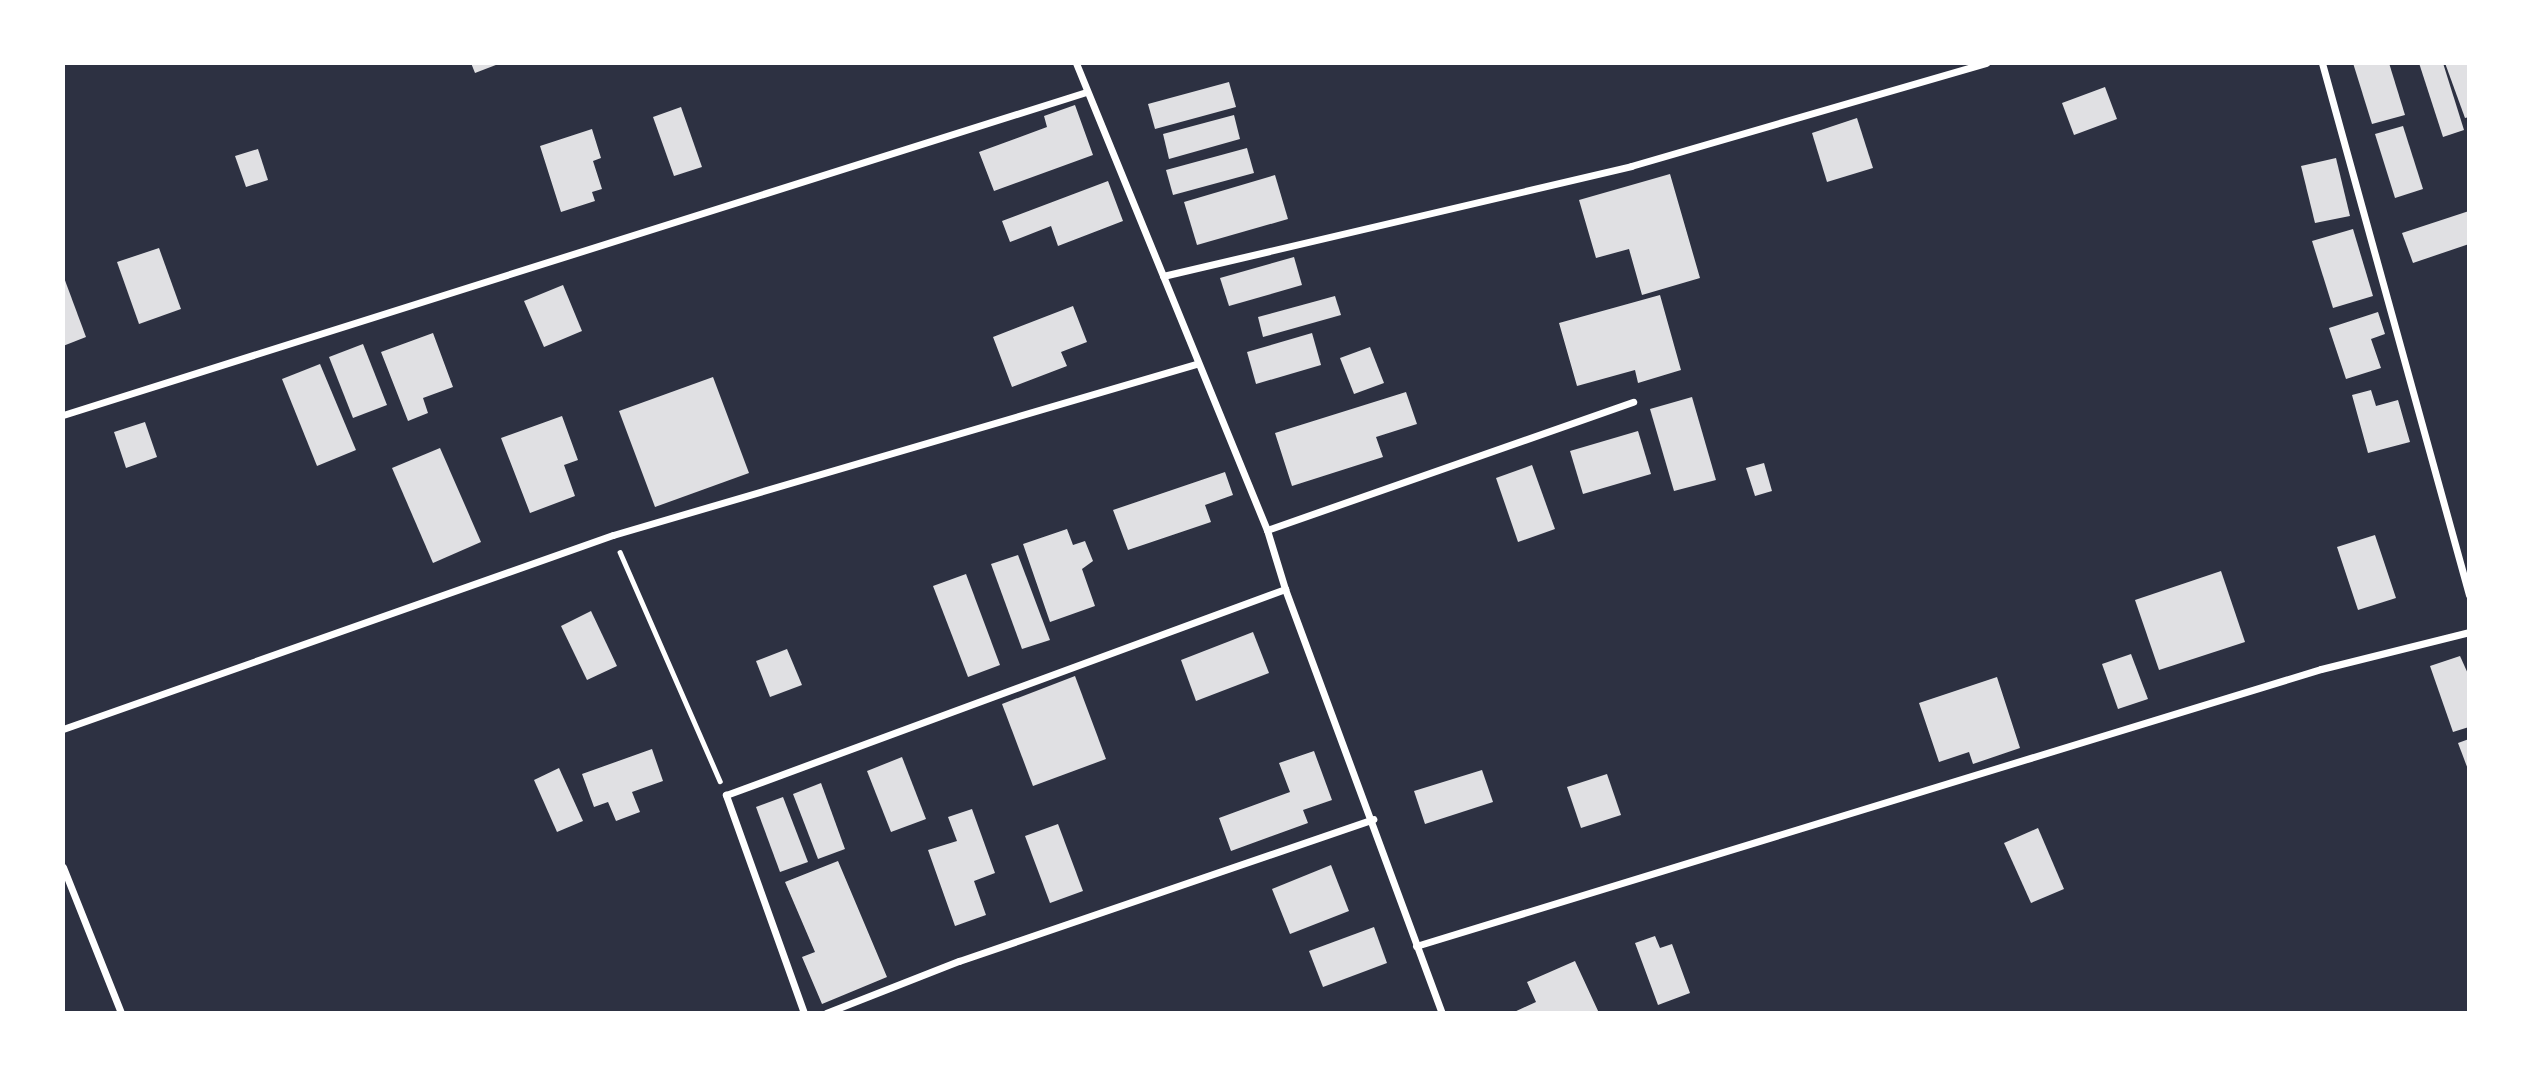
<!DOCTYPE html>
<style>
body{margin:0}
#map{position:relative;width:2532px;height:1076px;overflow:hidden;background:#2d3142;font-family:"Titillium Web",sans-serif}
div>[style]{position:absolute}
.building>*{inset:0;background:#e0e0e3}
.path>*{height:4.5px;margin:-2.25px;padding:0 2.25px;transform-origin:2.25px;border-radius:2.25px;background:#fff}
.minor>*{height:7px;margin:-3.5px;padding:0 3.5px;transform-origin:3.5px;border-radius:3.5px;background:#fff}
span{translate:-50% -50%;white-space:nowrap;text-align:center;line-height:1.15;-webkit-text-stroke:5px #fff;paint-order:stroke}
.frame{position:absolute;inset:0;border:65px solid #fff;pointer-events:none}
</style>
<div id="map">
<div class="building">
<div style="clip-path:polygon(471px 63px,501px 63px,475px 73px)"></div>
<div style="clip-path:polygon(2353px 63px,2389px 63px,2405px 115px,2372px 124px)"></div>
<div style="clip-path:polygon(2419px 63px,2443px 63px,2464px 130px,2443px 137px)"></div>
<div style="clip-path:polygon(2445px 63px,2469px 63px,2469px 117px,2465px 118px)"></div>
<div style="clip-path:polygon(1229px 82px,1236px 107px,1155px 129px,1148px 104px)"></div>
<div style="clip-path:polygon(2105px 87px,2117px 119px,2074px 135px,2062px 103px)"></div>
<div style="clip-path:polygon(1075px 105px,1093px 155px,994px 191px,979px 152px,1047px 127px,1044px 116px)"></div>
<div style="clip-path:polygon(681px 107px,702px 167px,674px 176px,653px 117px)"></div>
<div style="clip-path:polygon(1234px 115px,1240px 139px,1169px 159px,1163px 134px)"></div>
<div style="clip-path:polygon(1857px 118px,1873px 168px,1827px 182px,1812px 133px)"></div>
<div style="clip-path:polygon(2403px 126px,2423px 189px,2395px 198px,2375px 134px)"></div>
<div style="clip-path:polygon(592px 129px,601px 158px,593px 161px,602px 189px,592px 192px,595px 201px,561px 212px,540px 146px)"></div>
<div style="clip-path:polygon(1247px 148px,1254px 173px,1173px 195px,1166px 170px)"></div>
<div style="clip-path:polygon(258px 149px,268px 180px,246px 187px,235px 156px)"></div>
<div style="clip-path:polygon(2336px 158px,2350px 216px,2315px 223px,2301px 166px)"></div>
<div style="clip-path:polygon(1670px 174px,1700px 278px,1642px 295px,1629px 249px,1596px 258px,1579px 200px)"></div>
<div style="clip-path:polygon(1275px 175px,1288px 219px,1197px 245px,1184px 202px)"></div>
<div style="clip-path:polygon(1108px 181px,1123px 221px,1058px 246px,1051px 226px,1010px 242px,1002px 221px)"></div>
<div style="clip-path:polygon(2469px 211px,2469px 244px,2413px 263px,2402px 233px)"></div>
<div style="clip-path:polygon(2353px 229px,2373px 296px,2333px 308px,2312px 241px)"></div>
<div style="clip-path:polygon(159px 248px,181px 309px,139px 324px,117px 262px)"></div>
<div style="clip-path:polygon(1294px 257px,1302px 285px,1229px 306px,1220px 278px)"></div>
<div style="clip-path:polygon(63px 275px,86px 337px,63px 346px)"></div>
<div style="clip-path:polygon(563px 285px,582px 331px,544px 347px,524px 301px)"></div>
<div style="clip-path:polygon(1660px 295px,1681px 370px,1638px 383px,1635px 370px,1577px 386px,1559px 323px)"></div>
<div style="clip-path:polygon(1335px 296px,1341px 315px,1263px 337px,1258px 317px)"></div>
<div style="clip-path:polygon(1073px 306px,1087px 342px,1061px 352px,1067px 366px,1012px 387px,993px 337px)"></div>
<div style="clip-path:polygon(2378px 312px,2385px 334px,2371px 339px,2381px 368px,2346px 379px,2329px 328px)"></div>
<div style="clip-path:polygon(433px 333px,453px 387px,423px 398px,428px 413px,408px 421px,381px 352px)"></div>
<div style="clip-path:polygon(1312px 333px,1321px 365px,1256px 384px,1247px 352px)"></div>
<div style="clip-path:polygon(363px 344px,387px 405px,353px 418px,329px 357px)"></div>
<div style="clip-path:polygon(1370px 347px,1384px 383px,1354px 394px,1340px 358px)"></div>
<div style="clip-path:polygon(320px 364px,356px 450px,317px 466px,282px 379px)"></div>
<div style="clip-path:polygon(713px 377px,749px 473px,655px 507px,619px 411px)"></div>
<div style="clip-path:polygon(2371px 390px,2376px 406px,2398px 400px,2410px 442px,2368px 453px,2352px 395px)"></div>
<div style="clip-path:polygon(1406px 392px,1417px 424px,1376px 437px,1383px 457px,1292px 486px,1275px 433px)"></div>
<div style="clip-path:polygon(1692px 397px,1716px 480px,1674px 491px,1650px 409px)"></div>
<div style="clip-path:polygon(562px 416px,578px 460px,564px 465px,575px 496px,530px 513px,501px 438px)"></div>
<div style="clip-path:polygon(145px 422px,157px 457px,126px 468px,114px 432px)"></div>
<div style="clip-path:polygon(1638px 431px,1651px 474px,1583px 494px,1570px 451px)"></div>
<div style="clip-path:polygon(440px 448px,481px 542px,433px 563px,392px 468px)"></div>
<div style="clip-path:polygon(1764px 463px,1772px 491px,1755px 496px,1746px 468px)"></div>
<div style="clip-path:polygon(1532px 465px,1555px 529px,1518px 542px,1496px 478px)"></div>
<div style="clip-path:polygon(1225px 472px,1233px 495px,1205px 505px,1211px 522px,1128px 550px,1113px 510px)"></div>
<div style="clip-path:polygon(1067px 529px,1073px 545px,1085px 541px,1093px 561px,1082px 569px,1095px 606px,1050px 622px,1023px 544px)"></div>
<div style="clip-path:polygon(2375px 535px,2396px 598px,2358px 610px,2337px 547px)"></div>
<div style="clip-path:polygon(1018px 555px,1050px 640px,1022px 649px,991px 564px)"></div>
<div style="clip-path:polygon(2221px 571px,2245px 642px,2159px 670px,2135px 600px)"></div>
<div style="clip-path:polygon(966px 574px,1000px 665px,968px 677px,933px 586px)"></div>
<div style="clip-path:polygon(591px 611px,617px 666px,587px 680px,561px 626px)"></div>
<div style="clip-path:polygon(1253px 632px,1269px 673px,1196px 701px,1181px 660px)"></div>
<div style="clip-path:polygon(787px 649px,802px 685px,770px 697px,756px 661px)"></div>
<div style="clip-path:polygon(2131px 654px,2148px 699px,2118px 709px,2102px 664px)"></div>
<div style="clip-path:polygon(2460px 656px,2469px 676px,2469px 727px,2453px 732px,2430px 666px)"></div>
<div style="clip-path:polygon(1075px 676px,1106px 759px,1033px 786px,1002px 704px)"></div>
<div style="clip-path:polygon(1997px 677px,2020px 748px,1973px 764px,1969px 752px,1939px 762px,1919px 703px)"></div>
<div style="clip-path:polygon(2469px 739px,2469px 772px,2458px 743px)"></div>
<div style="clip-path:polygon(652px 749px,663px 781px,632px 792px,640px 812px,616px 821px,608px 802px,594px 807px,582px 774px)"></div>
<div style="clip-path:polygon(1314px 751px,1332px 800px,1303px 810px,1308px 823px,1231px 851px,1219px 818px,1290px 792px,1279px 763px)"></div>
<div style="clip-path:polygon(902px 757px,926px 819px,891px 832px,867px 771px)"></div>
<div style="clip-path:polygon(559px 768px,583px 821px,557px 832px,534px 780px)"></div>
<div style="clip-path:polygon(1482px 770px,1493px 802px,1425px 824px,1414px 791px)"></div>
<div style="clip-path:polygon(1607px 774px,1621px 815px,1581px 828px,1567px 787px)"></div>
<div style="clip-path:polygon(821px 783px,845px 849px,818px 859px,793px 794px)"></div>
<div style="clip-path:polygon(783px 797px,808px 862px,780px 872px,756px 807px)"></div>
<div style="clip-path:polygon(972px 809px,995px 873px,974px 881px,986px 915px,955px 926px,928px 850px,957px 841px,948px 817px)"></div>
<div style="clip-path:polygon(1058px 824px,1083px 891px,1050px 903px,1025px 836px)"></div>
<div style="clip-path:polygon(2038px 828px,2064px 889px,2031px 903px,2004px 843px)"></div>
<div style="clip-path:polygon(838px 861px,887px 977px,822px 1004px,802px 957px,815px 952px,785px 882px)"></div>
<div style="clip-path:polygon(1331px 865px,1349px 911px,1290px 934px,1272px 889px)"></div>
<div style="clip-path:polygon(1374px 927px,1387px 963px,1323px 987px,1309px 951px)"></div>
<div style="clip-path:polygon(1655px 936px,1660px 948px,1672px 944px,1690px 993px,1658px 1005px,1635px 943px)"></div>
<div style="clip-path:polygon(1575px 961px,1599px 1013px,1512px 1013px,1536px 1002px,1527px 982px)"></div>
</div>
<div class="path">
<div style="left:620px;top:552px;width:250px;rotate:66.4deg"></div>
</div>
<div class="minor">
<div style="left:1076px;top:63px;width:505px;rotate:67.76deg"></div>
<div style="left:1267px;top:530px;width:62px;rotate:73deg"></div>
<div style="left:1285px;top:589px;width:452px;rotate:69.7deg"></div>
<div style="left:2322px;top:63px;width:552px;rotate:74.55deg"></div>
<div style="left:1163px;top:276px;width:481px;rotate:-13.2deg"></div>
<div style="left:1631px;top:166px;width:370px;rotate:-16.2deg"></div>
<div style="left:63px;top:415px;width:1073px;rotate:-17.52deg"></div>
<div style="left:1267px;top:530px;width:388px;rotate:-19.3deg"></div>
<div style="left:63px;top:729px;width:583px;rotate:-19.43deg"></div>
<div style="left:613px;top:535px;width:608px;rotate:-16.35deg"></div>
<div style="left:63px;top:867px;width:157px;rotate:68.3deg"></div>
<div style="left:1416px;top:946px;width:946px;rotate:-17.02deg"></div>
<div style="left:2321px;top:669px;width:153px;rotate:-14deg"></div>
<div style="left:804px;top:1013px;width:232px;rotate:-109.7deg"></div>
<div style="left:726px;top:795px;width:596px;rotate:-20.23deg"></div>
<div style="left:826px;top:1013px;width:143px;rotate:-21.4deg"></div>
<div style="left:959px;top:961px;width:438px;rotate:-18.9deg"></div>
</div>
<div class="frame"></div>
</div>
